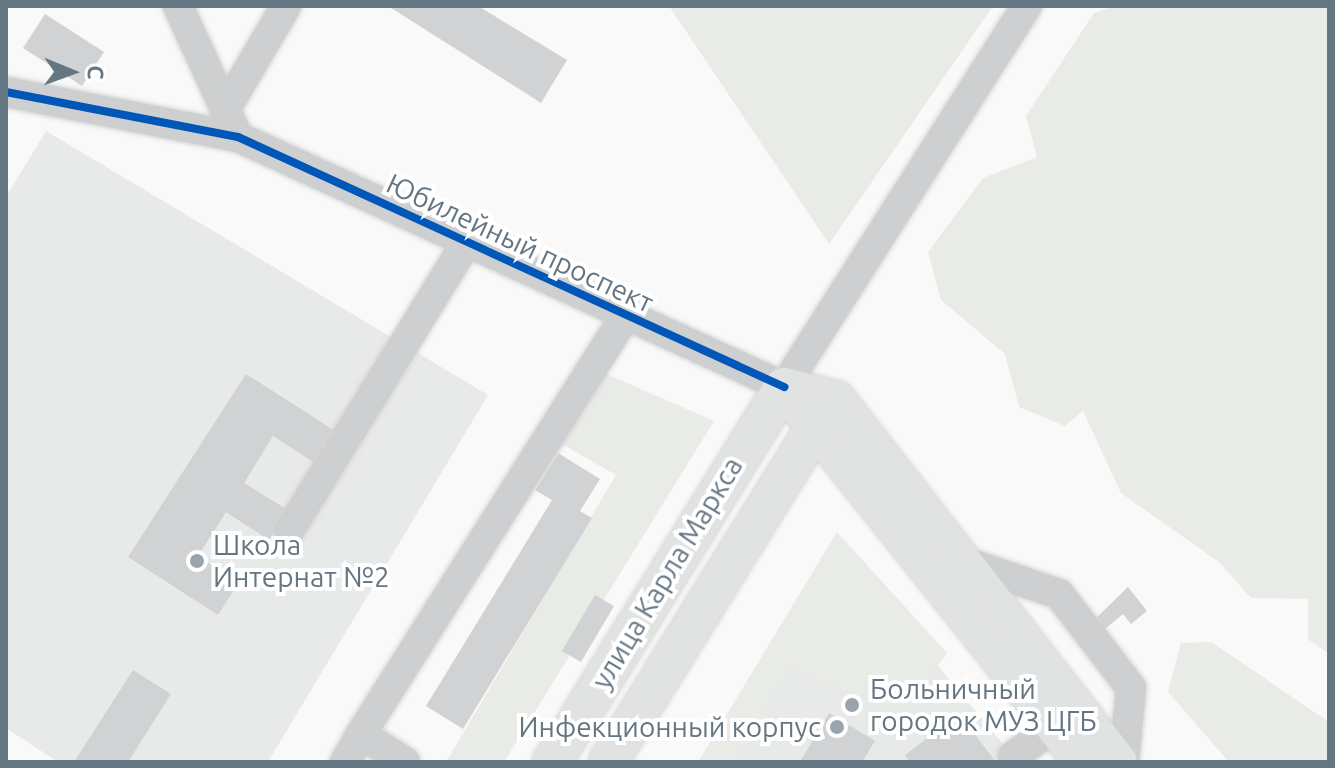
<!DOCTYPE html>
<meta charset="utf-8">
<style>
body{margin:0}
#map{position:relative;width:1335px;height:768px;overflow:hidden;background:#f9f9f9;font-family:Ubuntu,sans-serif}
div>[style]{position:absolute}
.built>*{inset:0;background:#e8e9e9}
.green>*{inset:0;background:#e8ebe6}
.building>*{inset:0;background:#d0d2d3}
.roads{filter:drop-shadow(0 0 2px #d5d6d7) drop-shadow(0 0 2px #d5d6d7)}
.minor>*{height:30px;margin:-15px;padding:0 15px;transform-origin:15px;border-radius:15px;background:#cecfd0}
.major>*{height:38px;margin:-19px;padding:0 19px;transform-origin:19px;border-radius:19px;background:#e1e2e2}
.cycleway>*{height:8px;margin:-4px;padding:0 4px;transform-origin:4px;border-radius:4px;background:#0057b8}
.dots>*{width:22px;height:22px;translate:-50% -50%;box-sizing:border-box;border:4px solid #fff;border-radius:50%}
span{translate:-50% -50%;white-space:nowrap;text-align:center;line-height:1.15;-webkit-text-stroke:8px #fff;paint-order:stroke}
.street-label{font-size:28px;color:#657683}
.poi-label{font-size:28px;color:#657683}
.left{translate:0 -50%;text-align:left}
.right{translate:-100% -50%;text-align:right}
.frame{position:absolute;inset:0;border:8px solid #657683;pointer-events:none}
.north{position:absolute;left:32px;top:32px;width:80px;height:80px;-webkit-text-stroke:6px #fff;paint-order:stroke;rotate:91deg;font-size:22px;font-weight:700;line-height:32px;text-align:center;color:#657683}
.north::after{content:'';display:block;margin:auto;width:28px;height:36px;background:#657683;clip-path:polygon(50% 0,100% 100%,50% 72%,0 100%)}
</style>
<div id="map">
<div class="built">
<div style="clip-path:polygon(46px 131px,488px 395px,268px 762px,58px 762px,6px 728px,6px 197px)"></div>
<div style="clip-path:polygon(809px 582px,929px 655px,1018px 762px,699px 762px)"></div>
</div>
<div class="green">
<div style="clip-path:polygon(669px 6px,993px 6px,829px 244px)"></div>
<div style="clip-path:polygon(1115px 6px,1329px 6px,1329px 654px,1308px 639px,1308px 599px,1251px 598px,1219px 562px,1121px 493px,1083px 411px,1065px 426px,1019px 407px,1005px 354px,941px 300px,928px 252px,983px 178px,1037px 157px,1026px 116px,1094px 13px)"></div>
<div style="clip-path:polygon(595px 369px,714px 421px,504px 762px,446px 762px,616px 475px,555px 440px)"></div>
<div style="clip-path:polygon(837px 532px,947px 653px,904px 713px,789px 669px,736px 762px,698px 762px)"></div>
<div style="clip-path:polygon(1211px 642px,1329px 722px,1329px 762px,1229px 762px,1168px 692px,1181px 643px)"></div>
</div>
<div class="building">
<div style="clip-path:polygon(388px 6px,478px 6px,567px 60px,541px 103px)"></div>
<div style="clip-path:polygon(45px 14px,104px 52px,82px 86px,23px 48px)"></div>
<div style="clip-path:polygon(246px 374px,335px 431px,315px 463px,273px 436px,244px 483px,288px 510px,269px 540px,226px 512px,198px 556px,239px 582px,218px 615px,128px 557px)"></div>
<div style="clip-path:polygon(558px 453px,600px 479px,580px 511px,592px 518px,463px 729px,426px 706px,552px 500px,535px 490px)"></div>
<div style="clip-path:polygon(1128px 587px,1147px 611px,1131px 624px,1123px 614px,1105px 629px,1120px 648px,1105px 659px,1096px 618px)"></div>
<div style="clip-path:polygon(595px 595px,614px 606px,581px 662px,562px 651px)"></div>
<div style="clip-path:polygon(133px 670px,171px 694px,128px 762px,74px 762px)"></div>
<div style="clip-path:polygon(829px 713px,875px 741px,862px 762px,800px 762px)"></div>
<div style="clip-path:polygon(959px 714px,996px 762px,910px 762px,905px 755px)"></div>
</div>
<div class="roads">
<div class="minor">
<div style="left:178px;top:6px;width:144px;rotate:65.4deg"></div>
<div style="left:6px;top:92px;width:236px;rotate:11deg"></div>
<div style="left:238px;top:137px;width:601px;rotate:24.6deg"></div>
<div style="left:784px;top:387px;width:452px;rotate:-57.5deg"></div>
<div style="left:225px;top:110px;width:121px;rotate:-59.6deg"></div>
<div style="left:289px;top:531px;width:338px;rotate:-58.4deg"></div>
<div style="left:962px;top:561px;width:102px;rotate:18.8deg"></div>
<div style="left:1059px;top:594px;width:118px;rotate:52.5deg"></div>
<div style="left:1131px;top:688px;width:74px;rotate:95.4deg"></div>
<div style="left:361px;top:734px;width:494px;rotate:-57.7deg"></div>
<div style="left:1013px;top:756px;width:51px;rotate:-34.6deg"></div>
<div style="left:345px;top:762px;width:32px;rotate:-60deg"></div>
<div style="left:361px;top:734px;width:52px;rotate:32.5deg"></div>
</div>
<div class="major">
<div style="left:784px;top:387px;width:54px;rotate:14deg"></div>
<div style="left:836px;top:400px;width:459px;rotate:52.1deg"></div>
<div style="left:784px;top:387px;width:480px;rotate:51.4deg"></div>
<div style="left:552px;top:762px;width:441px;rotate:-58.3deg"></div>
<div style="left:608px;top:762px;width:394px;rotate:-58.2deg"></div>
</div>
</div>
<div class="cycleway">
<div style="left:6px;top:92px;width:236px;rotate:11deg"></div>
<div style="left:238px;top:137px;width:601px;rotate:24.6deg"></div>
</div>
<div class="dots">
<div style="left:197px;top:561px;background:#99a4ac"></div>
<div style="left:852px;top:705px;background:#99a4ac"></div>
<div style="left:837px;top:727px;background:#99a4ac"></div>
</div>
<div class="street-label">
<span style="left:520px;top:243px;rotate:25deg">Юбилейный проспект</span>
<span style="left:667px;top:573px;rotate:-59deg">улица Карла Маркса</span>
</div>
<div class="poi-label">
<span class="left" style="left:213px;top:561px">Школа<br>Интернат №2</span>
<span class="left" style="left:870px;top:705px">Больничный<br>городок МУЗ ЦГБ</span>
<span class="right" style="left:821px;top:727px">Инфекционный корпус</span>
</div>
<div class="frame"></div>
<div class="north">С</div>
</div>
